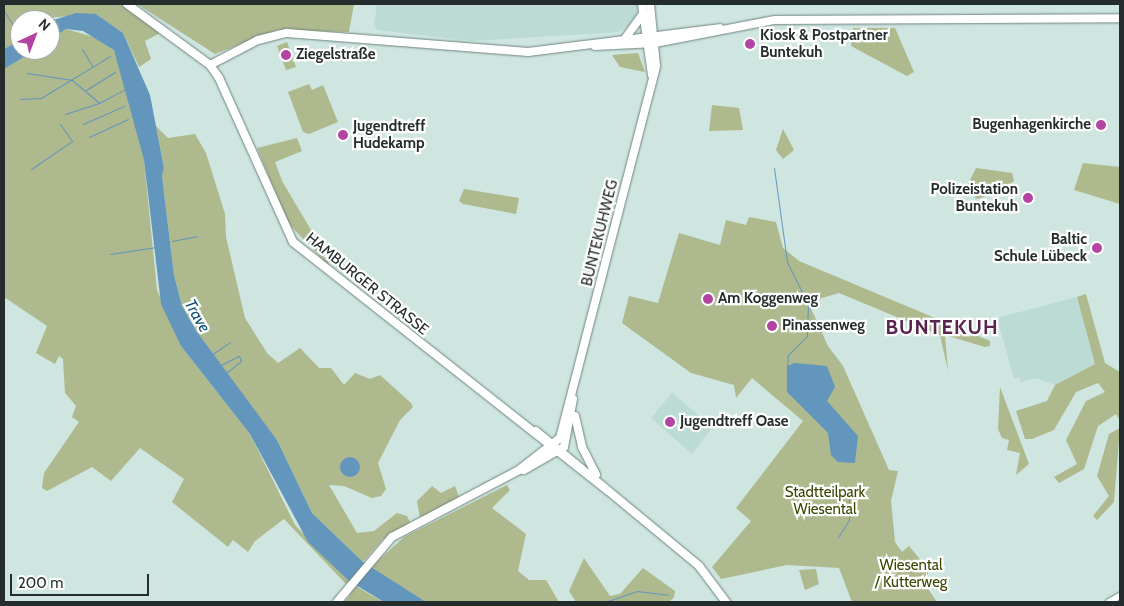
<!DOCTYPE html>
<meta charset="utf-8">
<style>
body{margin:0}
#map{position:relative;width:1124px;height:606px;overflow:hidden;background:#cee5e0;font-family:Cabin,sans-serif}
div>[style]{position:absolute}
.built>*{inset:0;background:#bcdbd5}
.green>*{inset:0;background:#aeb98d}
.water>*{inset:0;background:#6396bd}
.round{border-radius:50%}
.stream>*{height:1px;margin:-0.5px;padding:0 0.5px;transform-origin:0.5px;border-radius:0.5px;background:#6396bd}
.roads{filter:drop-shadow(0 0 1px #708480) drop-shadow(0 0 1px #708480)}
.minor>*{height:6px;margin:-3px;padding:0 3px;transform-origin:3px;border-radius:3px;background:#fff}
.major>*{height:8px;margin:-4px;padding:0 4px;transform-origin:4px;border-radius:4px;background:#fff}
.dots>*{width:14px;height:14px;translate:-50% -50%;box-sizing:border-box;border:2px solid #fff;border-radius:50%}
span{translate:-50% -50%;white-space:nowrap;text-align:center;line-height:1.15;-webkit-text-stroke:4.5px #fff;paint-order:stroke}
.poi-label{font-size:15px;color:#242d2b;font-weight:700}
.left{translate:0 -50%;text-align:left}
.right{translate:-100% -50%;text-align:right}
.street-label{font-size:15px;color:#242d2b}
.park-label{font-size:15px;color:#3a4500}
.water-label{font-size:16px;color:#124e75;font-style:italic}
.district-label{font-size:20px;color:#5a2450;font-weight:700;letter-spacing:1px}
.frame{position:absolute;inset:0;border:5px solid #242d2b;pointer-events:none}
.north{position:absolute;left:10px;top:10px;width:50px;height:50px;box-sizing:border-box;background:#fff;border:1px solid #a7abaa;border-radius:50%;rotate:43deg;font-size:14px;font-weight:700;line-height:20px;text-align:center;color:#242d2b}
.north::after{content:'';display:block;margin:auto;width:18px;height:22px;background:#b444a1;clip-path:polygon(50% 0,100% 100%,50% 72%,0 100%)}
.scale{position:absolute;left:10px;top:574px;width:139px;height:22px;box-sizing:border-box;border:2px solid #242d2b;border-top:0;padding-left:6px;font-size:15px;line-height:18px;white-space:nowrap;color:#242d2b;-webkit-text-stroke:4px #fff;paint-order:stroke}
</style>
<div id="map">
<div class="built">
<div style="clip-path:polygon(377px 4px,637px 4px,637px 10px,636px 20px,619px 32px,472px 41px,378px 30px,374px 25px)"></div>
<div style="clip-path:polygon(1077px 297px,1095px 364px,1055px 385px,1036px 378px,1021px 382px,1019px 377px,1014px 379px,997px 318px)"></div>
<div style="clip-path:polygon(672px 393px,713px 427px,692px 454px,651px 418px)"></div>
</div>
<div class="green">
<div style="clip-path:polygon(4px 4px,123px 4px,162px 32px,145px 41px,151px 59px,139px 67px,123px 33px,96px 14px,20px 20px,20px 40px,4px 49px)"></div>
<div style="clip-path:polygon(137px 4px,354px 4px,349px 32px,277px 30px,215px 54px)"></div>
<div style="clip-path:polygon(853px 28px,895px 28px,914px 72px,907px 76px,851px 46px)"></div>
<div style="clip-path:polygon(66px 29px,101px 39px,114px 50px,124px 72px,144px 160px,157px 290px,181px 346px,250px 434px,295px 525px,349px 581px,346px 584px,284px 519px,255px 541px,248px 552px,233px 540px,228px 547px,172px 502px,184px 479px,140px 448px,111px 481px,92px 467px,47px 491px,42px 488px,44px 473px,79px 422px,72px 417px,76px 406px,65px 393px,63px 359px,59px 356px,55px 364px,36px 353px,47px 326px,4px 297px,4px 69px,36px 50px,50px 50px,50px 40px)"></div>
<div style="clip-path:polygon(287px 42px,296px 67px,286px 70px,277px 46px)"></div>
<div style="clip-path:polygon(638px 53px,645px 72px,620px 67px,612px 55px)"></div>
<div style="clip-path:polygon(309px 84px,312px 90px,323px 85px,338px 122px,309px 134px,303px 132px,288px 92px)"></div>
<div style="clip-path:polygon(712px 105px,739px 108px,743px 130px,709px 131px)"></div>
<div style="clip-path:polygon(156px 126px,168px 138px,195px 134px,206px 153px,225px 214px,226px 237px,245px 318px,267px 353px,278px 363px,300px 348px,319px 368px,331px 368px,344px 385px,355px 373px,370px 379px,380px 375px,411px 403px,413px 407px,400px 420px,378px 463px,386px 489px,381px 496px,372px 498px,344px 486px,329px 485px,357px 533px,374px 531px,397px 513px,407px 516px,410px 522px,383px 539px,363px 562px,312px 513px,277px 440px,211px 355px,182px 306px,174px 275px,162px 176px,164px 168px)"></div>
<div style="clip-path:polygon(783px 129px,794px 150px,783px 159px,776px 150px)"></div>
<div style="clip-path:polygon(297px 138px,302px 151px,275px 162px,282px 181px,330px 262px,327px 264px,288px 223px,257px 148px)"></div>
<div style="clip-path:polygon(1083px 163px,1120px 167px,1120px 204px,1074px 190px)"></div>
<div style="clip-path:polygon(976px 168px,1012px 173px,1014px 181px,1000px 193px,976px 199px,967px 186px)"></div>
<div style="clip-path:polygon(464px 189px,519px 198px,516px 214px,463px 204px,459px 201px)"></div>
<div style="clip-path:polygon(749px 217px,776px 222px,783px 248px,799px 261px,990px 341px,990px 346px,985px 347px,945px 335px,948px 371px,940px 335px,839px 293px,808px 302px,828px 346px,843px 366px,889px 470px,898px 471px,891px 501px,895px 542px,902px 552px,909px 546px,928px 569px,928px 589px,937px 602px,852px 602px,839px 568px,787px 565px,721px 579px,712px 567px,751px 521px,736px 508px,803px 421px,752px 378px,736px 398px,734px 385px,691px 373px,622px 323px,629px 296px,658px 303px,679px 233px,720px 245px,726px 220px,746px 225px)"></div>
<div style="clip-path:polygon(1086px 294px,1105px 363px,1120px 372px,1120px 421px,1116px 414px,1098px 426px,1084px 469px,1059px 483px,1054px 477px,1077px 464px,1066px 440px,1086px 401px,1105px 392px,1098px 383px,1076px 392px,1054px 430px,1032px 439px,1025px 439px,1016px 411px,1047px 401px,1055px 385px,1095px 364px,1077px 297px)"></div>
<div style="clip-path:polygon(1000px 387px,1029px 464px,1016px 475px,1020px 453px,1007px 450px,1009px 440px,1002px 438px,998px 429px)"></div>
<div style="clip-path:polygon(1120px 428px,1114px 502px,1097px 520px,1093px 516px,1109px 496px,1097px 476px,1109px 434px)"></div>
<div style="clip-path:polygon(507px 485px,510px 490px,492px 508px,526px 534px,518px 571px,529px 580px,546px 580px,559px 602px,426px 602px,370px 568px,404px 537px)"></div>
<div style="clip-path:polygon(432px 486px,441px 493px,455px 486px,459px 497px,420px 518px,417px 501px)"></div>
<div style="clip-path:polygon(584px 558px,610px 596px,620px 594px,643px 568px,675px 591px,674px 597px,669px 602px,576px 602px,569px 591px)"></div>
<div style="clip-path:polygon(816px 569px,819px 584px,805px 590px,799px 570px)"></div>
<div style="clip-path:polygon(356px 586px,371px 595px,384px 602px,345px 602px)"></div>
</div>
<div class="water">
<div style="clip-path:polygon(76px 13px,96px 14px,123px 33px,150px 95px,164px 168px,162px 176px,174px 275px,182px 306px,197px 332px,277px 440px,312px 513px,363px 562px,426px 602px,384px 602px,349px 581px,308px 542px,250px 434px,181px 346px,161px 304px,144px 160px,114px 50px,83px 31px,66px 29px,50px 40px,50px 21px)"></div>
<div style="clip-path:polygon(20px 40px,20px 50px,36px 50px,4px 69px,4px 49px)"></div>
<div style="clip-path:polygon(795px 363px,827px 366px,835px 387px,827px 401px,858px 436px,855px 463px,838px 462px,831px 455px,828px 433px,787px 392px,787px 366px)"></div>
<div class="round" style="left:340px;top:457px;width:20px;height:20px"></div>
</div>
<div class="stream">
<div style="left:4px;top:11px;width:30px;rotate:57deg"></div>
<div style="left:82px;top:49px;width:21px;rotate:59deg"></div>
<div style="left:27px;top:73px;width:46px;rotate:8.8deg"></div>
<div style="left:72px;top:80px;width:35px;rotate:40deg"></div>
<div style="left:99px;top:103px;width:30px;rotate:-28deg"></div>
<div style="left:86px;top:90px;width:34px;rotate:-32deg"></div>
<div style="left:20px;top:99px;width:21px;rotate:-3deg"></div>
<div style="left:41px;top:98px;width:81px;rotate:-31.3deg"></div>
<div style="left:65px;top:114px;width:35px;rotate:-18deg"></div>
<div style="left:83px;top:124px;width:45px;rotate:-23.7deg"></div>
<div style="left:89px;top:137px;width:43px;rotate:-24.8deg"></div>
<div style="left:774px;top:168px;width:95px;rotate:82.1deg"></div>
<div style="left:787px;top:262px;width:47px;rotate:63.4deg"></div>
<div style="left:808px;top:304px;width:32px;rotate:92deg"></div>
<div style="left:807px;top:336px;width:27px;rotate:135deg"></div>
<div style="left:788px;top:355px;width:11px;rotate:95deg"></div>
<div style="left:31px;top:169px;width:50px;rotate:-34.3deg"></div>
<div style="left:72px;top:141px;width:21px;rotate:-125deg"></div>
<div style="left:172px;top:241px;width:25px;rotate:-11deg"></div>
<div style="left:110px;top:254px;width:47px;rotate:-8.7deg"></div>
<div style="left:211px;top:355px;width:23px;rotate:-34deg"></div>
<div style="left:219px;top:366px;width:22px;rotate:-27deg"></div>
<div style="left:239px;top:356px;width:5px;rotate:68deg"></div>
<div style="left:241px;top:361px;width:21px;rotate:141deg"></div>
<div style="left:838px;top:537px;width:20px;rotate:-57deg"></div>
<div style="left:849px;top:520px;width:22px;rotate:-90deg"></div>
<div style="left:605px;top:602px;width:34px;rotate:-19deg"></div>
<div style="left:637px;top:591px;width:31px;rotate:7deg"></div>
</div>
<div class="roads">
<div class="minor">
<div style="left:1109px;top:602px;width:13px;rotate:-29deg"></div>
</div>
<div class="major">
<div style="left:127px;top:4px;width:103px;rotate:36.3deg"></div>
<div style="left:210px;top:65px;width:16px;rotate:55deg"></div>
<div style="left:219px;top:78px;width:180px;rotate:65.7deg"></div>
<div style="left:293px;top:242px;width:402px;rotate:38.3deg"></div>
<div style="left:642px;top:4px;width:72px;rotate:82deg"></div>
<div style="left:624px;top:40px;width:32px;rotate:-54deg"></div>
<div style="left:595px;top:46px;width:60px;rotate:-2.9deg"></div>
<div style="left:655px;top:43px;width:122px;rotate:-10.9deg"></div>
<div style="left:775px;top:20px;width:345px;rotate:-0.3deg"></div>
<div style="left:210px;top:65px;width:54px;rotate:-27.5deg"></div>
<div style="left:258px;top:40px;width:30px;rotate:-14deg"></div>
<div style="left:287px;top:33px;width:242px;rotate:4.5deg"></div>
<div style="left:528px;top:52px;width:193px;rotate:-7.1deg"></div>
<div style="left:575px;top:416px;width:32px;rotate:77deg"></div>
<div style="left:582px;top:447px;width:31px;rotate:63deg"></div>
<div style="left:536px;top:431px;width:212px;rotate:39.6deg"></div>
<div style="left:699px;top:566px;width:45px;rotate:53.1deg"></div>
<div style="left:524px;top:470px;width:46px;rotate:-29.9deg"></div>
<div style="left:564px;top:447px;width:49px;rotate:-79.4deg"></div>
<div style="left:337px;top:602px;width:85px;rotate:-49.8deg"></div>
<div style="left:392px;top:537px;width:144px;rotate:-27.8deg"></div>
<div style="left:519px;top:470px;width:52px;rotate:-38deg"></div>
<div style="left:560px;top:438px;width:384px;rotate:-75.5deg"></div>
<div style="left:656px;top:66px;width:62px;rotate:-95.5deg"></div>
</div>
</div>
<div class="dots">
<div style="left:750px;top:44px;background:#b444a1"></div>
<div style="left:286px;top:55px;background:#b444a1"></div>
<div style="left:1101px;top:125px;background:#b444a1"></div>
<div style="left:343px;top:135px;background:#b444a1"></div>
<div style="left:1028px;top:198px;background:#b444a1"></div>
<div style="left:1097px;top:248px;background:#b444a1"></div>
<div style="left:708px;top:299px;background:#b444a1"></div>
<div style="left:772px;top:326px;background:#b444a1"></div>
<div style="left:670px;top:422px;background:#b444a1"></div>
</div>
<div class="poi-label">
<span class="left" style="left:760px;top:44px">Kiosk &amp; Postpartner<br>Buntekuh</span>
<span class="left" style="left:296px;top:55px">Ziegelstraße</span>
<span class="right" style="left:1091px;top:125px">Bugenhagenkirche</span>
<span class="left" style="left:353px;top:135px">Jugendtreff<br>Hudekamp</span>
<span class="right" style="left:1018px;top:198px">Polizeistation<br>Buntekuh</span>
<span class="right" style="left:1087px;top:248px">Baltic<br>Schule Lübeck</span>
<span class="left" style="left:718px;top:299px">Am Koggenweg</span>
<span class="left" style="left:782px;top:326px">Pinassenweg</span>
<span class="left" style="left:680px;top:422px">Jugendtreff Oase</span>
</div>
<div class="street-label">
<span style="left:600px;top:233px;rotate:-76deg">BUNTEKUHWEG</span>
<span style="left:367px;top:284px;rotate:39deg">HAMBURGER STRASSE</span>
</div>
<div class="park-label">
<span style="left:825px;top:501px">Stadtteilpark<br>Wiesental</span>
<span style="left:911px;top:574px">Wiesental<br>/ Kutterweg</span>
</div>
<div class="water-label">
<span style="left:197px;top:316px;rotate:60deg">Trave</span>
</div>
<div class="district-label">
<span style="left:942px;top:327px">BUNTEKUH</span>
</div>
<div class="frame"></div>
<div class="north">N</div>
<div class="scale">200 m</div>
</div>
